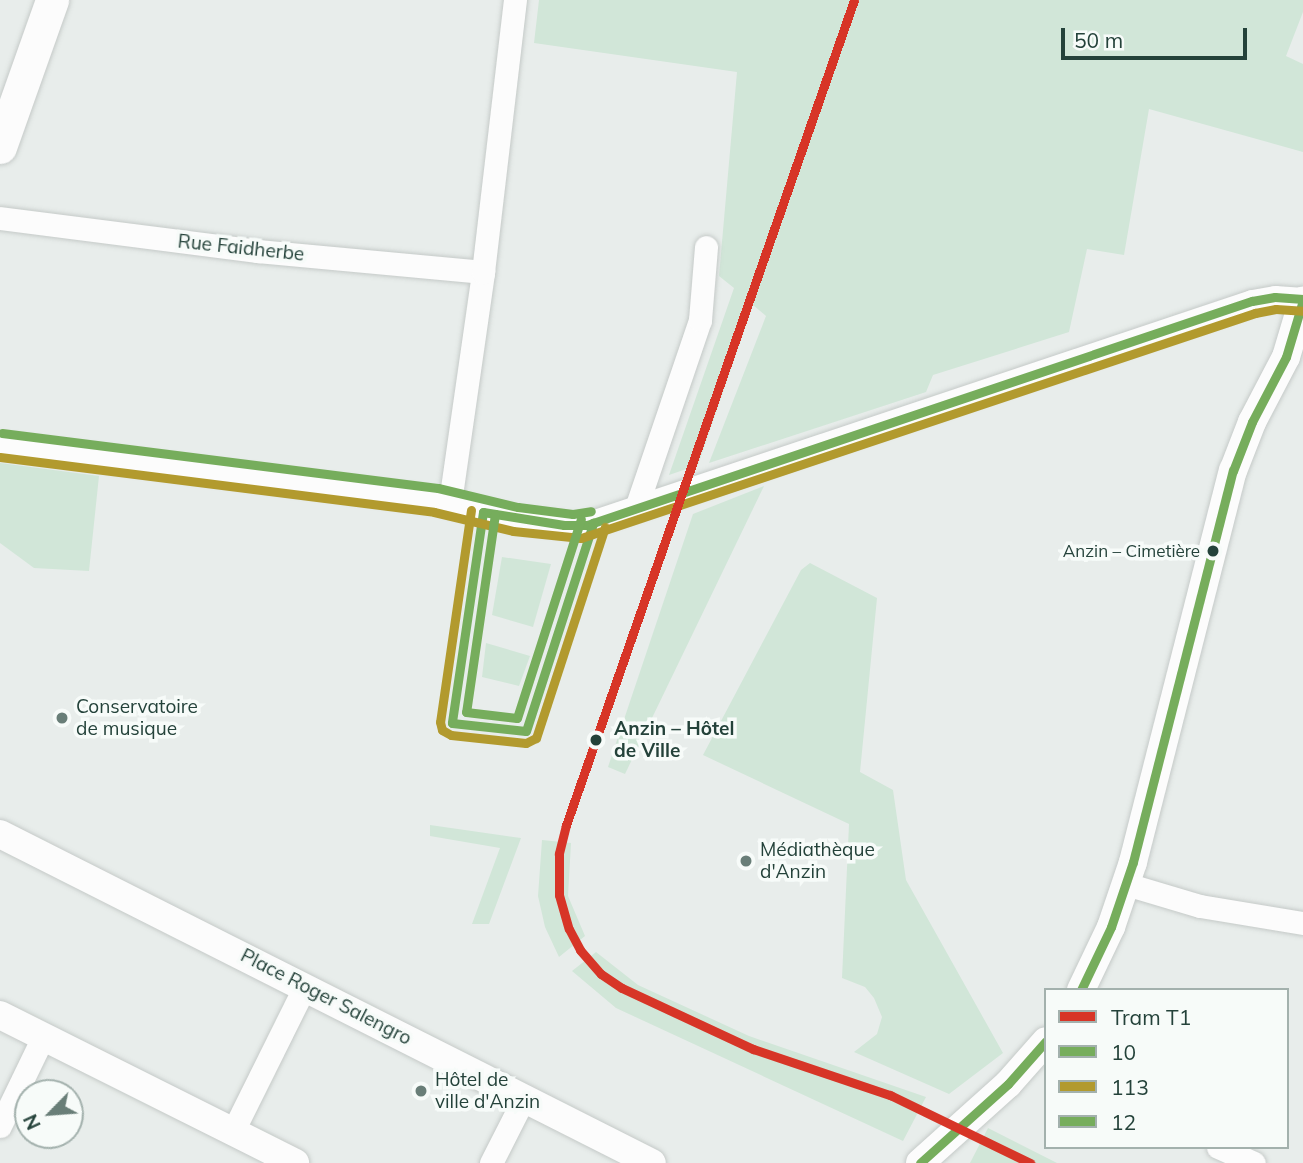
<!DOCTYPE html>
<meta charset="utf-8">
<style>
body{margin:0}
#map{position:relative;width:1303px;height:1163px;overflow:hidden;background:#e8edeb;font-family:Mulish,sans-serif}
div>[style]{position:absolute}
.green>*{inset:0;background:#d1e6d8}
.roads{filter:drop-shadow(0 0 2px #c5cac8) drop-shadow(0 0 2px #c5cac8)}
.minor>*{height:23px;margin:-11.5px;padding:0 11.5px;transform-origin:11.5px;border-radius:11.5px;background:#fcfcfc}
.tertiary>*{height:28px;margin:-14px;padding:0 14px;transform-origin:14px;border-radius:14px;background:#fcfcfc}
.secondary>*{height:33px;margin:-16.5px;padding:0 16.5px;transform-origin:16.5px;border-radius:16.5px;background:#fcfcfc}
.bus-1>*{height:9px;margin:-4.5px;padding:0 4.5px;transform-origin:4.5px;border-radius:4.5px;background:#76ad5c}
.bus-2>*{height:9px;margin:-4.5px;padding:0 4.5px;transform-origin:4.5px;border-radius:4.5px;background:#b29a2e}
.bus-3>*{height:9px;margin:-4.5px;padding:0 4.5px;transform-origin:4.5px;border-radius:4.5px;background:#76ad5c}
.tram-1>*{height:9px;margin:-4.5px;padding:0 4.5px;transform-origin:4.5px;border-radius:4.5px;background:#d73527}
.dots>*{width:19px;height:19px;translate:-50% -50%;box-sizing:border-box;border:4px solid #f7fbf9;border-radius:50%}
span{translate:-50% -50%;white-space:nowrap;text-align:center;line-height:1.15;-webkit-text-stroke:7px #f7fbf9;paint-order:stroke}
.bus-label{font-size:17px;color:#24423a}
.right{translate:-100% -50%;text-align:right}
.street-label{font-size:19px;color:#24423a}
.poi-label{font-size:19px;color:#24423a}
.left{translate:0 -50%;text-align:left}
.stop-label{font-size:19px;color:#24423a;font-weight:700}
.legend{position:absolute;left:1044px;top:988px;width:245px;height:161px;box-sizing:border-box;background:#f7fbf9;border:2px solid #a3b1ad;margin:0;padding:9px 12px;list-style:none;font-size:21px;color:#24423a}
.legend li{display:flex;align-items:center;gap:14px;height:35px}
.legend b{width:35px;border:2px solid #a3b1ad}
.north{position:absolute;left:14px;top:1079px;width:70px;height:70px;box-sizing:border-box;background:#f7fbf9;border:2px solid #a3b1ad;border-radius:50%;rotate:245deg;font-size:19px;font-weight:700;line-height:28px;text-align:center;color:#24423a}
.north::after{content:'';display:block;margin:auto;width:24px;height:32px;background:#697e78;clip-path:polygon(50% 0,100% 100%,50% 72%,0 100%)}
.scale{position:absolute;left:1061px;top:28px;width:186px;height:32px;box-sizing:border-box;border:4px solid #24423a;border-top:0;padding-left:9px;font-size:21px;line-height:24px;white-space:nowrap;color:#24423a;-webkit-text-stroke:5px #f7fbf9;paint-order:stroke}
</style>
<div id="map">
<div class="green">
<div style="clip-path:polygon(539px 0,1303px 0,1303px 12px,1286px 56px,1303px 64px,1303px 152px,1149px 109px,1124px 255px,1087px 249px,1069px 332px,933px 375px,926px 392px,709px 463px,766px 316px,753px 305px,698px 465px,669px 475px,734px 288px,719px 276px,737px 72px,534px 43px)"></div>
<div style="clip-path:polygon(0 463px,99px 476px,89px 571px,34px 568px,0 543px)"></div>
<div style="clip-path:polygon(764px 486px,625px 774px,608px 767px,693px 514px)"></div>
<div style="clip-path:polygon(502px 557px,551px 564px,533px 627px,492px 615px)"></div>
<div style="clip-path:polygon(810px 563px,877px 598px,860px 772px,893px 790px,906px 880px,1003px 1053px,949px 1094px,854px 1052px,877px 1034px,882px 1017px,874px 998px,865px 987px,842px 978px,849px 824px,703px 755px,801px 570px)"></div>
<div style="clip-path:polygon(486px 643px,530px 656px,519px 686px,482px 677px)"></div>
<div style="clip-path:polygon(430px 825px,521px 838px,489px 924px,472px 924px,500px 848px,430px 836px)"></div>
<div style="clip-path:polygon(542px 840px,571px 843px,568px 896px,585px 936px,559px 957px,545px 927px,538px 896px)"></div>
<div style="clip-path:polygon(596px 952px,638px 985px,749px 1036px,926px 1097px,903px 1141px,616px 1008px,572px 971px)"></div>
<div style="clip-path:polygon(988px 1128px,1057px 1163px,970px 1163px)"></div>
</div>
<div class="roads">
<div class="minor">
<div style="left:0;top:218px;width:260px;rotate:7.3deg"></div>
<div style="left:258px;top:251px;width:226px;rotate:5.3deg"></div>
<div style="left:0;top:445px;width:439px;rotate:7.2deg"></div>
<div style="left:436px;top:500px;width:82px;rotate:13.4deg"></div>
<div style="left:516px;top:519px;width:64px;rotate:6.2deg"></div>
<div style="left:580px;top:526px;width:709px;rotate:-18.51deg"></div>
<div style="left:1252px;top:301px;width:23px;rotate:-10deg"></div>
<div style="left:1275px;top:297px;width:28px;rotate:4deg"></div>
<div style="left:450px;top:502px;width:232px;rotate:-81.8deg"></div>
<div style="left:483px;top:272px;width:274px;rotate:-83.3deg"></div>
<div style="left:636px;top:508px;width:199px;rotate:-71.2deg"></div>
<div style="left:700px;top:320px;width:73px;rotate:-85.3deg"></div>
<div style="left:1126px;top:884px;width:77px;rotate:16.6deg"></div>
<div style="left:1200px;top:906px;width:104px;rotate:9.4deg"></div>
<div style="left:0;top:1126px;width:99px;rotate:-64.2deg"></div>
<div style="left:232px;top:1133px;width:164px;rotate:-63.6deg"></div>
<div style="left:1218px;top:1147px;width:39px;rotate:24deg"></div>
<div style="left:491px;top:1163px;width:73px;rotate:-63.1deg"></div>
</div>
<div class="tertiary">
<div style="left:0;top:834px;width:730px;rotate:26.78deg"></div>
<div style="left:1081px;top:990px;width:70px;rotate:-64.5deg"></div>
<div style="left:1111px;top:927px;width:69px;rotate:-71.3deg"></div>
<div style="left:1133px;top:862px;width:404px;rotate:-75.7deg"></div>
<div style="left:1233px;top:471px;width:53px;rotate:-68.8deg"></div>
<div style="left:1252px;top:422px;width:73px;rotate:-62.4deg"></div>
<div style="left:1286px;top:357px;width:59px;rotate:-73.4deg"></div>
<div style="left:0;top:1015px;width:330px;rotate:26.6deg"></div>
<div style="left:920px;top:1163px;width:118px;rotate:-41.9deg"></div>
<div style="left:1008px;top:1084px;width:57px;rotate:-48.5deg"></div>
</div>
<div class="secondary">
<div style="left:0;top:147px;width:156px;rotate:-70.5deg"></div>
</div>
</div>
<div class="bus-1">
<div style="left:483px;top:512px;width:82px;rotate:9.1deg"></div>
<div style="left:564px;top:525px;width:23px"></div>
<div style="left:587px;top:525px;width:702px;rotate:-18.62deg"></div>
<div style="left:1252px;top:301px;width:23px;rotate:-10deg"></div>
<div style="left:1275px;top:297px;width:28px;rotate:4deg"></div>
<div style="left:483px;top:512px;width:213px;rotate:98.4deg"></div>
<div style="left:452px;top:723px;width:74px;rotate:6.2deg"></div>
<div style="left:526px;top:731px;width:219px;rotate:-72.1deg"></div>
<div style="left:1081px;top:990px;width:70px;rotate:-64.5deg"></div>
<div style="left:1111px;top:927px;width:69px;rotate:-71.3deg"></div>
<div style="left:1133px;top:862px;width:404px;rotate:-75.7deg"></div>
<div style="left:1233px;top:471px;width:53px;rotate:-68.8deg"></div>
<div style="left:1252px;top:422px;width:73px;rotate:-62.4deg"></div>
<div style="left:1286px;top:357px;width:59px;rotate:-73.4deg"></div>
<div style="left:920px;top:1163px;width:118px;rotate:-41.9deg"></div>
<div style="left:1008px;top:1084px;width:57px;rotate:-48.5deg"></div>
</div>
<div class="bus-2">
<div style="left:0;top:457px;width:437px;rotate:7.2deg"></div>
<div style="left:434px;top:512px;width:81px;rotate:13.5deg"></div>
<div style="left:513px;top:531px;width:68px;rotate:5.9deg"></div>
<div style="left:581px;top:538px;width:711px;rotate:-18.46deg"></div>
<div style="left:1255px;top:313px;width:21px;rotate:-11deg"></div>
<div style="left:1276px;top:309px;width:26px;rotate:4deg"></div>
<div style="left:471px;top:510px;width:214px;rotate:98.3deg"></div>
<div style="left:440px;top:722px;width:8px;rotate:76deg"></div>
<div style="left:442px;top:730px;width:10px;rotate:29deg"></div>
<div style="left:451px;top:735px;width:75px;rotate:6.1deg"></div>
<div style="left:526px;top:743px;width:11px;rotate:-27deg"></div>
<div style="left:536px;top:738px;width:222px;rotate:-71.9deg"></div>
</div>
<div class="bus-3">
<div style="left:2px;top:433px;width:439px;rotate:7.2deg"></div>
<div style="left:438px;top:488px;width:82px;rotate:13.4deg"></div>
<div style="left:518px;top:507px;width:55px;rotate:7.3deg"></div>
<div style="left:573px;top:514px;width:18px;rotate:-9deg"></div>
<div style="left:495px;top:514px;width:200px;rotate:98.3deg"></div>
<div style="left:466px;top:712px;width:51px;rotate:6.7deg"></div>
<div style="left:517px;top:718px;width:209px;rotate:-72.2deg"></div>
</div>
<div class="tram-1">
<div style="left:854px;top:0;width:874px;rotate:109.24deg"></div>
<div style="left:566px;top:825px;width:30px;rotate:104deg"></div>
<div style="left:559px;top:854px;width:41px;rotate:90deg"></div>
<div style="left:559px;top:895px;width:35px;rotate:74deg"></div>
<div style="left:569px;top:929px;width:24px;rotate:62deg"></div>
<div style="left:580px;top:950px;width:32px;rotate:49deg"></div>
<div style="left:601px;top:974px;width:25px;rotate:34deg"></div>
<div style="left:622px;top:988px;width:145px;rotate:25deg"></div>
<div style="left:753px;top:1049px;width:145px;rotate:18.6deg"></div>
<div style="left:890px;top:1095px;width:156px;rotate:25.9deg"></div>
</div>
<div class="dots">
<div style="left:1213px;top:551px;background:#24423a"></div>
<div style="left:62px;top:718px;background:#697e78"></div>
<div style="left:596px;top:740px;background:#24423a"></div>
<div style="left:746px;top:861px;background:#697e78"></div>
<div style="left:421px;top:1091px;background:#697e78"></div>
</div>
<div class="bus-label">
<span class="right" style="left:1200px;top:551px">Anzin – Cimetière</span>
</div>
<div class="street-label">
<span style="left:241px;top:248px;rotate:6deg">Rue Faidherbe</span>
<span style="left:326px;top:997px;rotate:27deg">Place Roger Salengro</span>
</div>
<div class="poi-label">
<span class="left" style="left:76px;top:718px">Conservatoire<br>de musique</span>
<span class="left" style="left:760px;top:861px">Médiathèque<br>d'Anzin</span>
<span class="left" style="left:435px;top:1091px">Hôtel de<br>ville d'Anzin</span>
</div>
<div class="stop-label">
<span class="left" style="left:614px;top:740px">Anzin – Hôtel<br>de Ville</span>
</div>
<ul class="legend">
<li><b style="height:9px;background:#d73527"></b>Tram T1</li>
<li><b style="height:9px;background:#76ad5c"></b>10</li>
<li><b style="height:9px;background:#b29a2e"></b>113</li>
<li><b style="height:9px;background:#76ad5c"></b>12</li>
</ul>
<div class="north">N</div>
<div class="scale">50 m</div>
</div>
